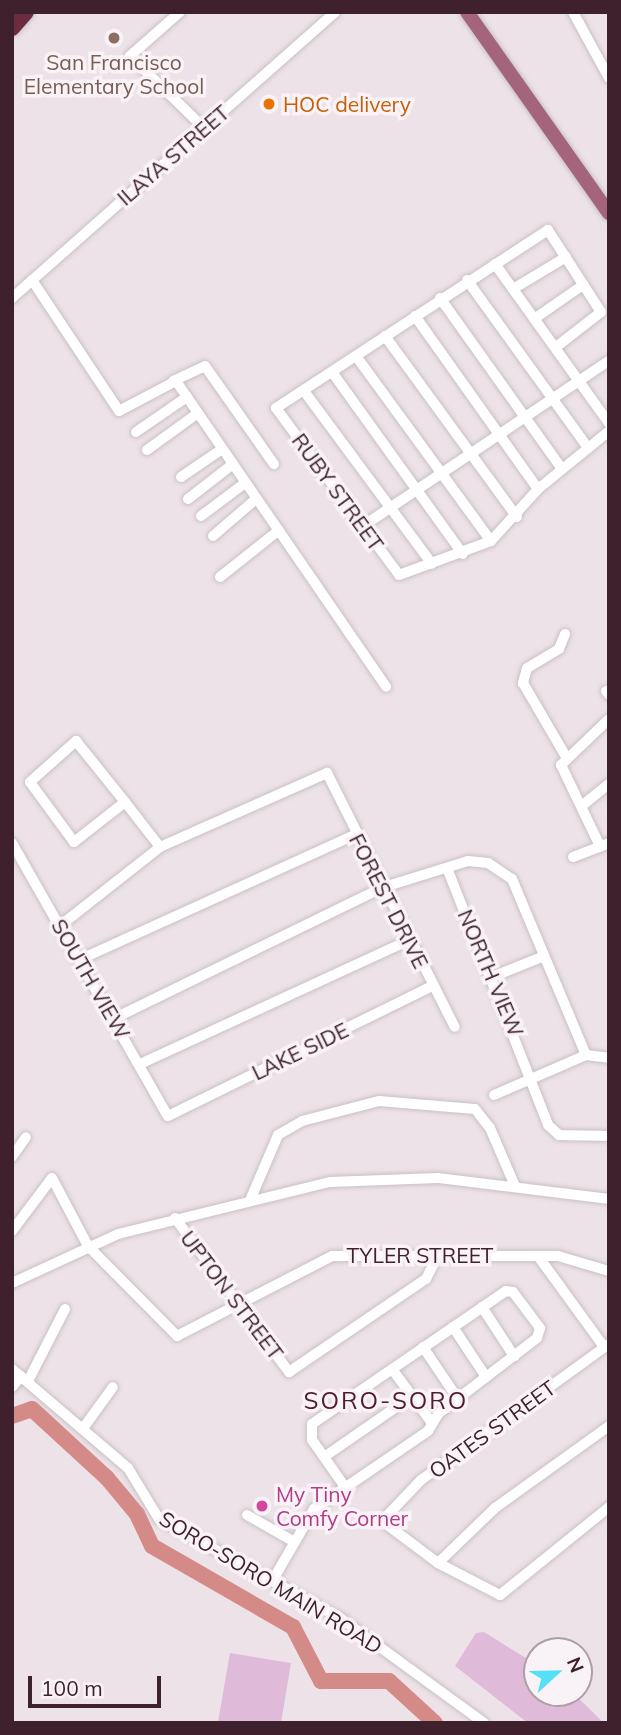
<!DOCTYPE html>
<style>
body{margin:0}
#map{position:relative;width:621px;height:1735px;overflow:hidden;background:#ede2e8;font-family:Mulish,sans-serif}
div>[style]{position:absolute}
.green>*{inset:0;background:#dfbad9}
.river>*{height:16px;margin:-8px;padding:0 8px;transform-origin:8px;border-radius:8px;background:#d48b87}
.roads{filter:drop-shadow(0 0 2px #c9c1c4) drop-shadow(0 0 2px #c9c1c4)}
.minor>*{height:10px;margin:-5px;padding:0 5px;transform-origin:5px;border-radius:5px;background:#fff}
.major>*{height:14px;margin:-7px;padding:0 7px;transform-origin:7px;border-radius:7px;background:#a4647b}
.highway>*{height:16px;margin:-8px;padding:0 8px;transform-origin:8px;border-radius:8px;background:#6c2c3f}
.dots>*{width:19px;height:19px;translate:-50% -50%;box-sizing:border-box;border:4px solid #f9f2f6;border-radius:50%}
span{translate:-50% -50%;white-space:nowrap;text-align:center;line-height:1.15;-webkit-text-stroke:7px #f9f2f6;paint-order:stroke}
.education-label{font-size:21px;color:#785e54}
.food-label{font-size:21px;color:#c56008}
.left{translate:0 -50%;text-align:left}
.street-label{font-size:21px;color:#3e212c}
.hotel-label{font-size:21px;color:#b23c85}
.quarter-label{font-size:24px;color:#511c2e;letter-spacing:2px}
.frame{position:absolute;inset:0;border:14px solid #3e212c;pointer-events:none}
.north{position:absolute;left:523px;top:1637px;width:70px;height:70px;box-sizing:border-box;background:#f9f2f6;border:2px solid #ae9ea5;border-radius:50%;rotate:68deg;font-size:19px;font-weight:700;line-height:28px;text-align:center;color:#3e212c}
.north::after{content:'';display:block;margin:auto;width:24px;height:32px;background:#55e0f7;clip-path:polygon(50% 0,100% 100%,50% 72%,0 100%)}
.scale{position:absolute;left:28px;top:1676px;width:133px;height:32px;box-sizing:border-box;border:4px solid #3e212c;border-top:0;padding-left:9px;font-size:21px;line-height:24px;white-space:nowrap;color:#3e212c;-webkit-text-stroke:5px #f9f2f6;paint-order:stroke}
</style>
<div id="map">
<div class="green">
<div style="clip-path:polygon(484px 1632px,537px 1665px,537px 1693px,573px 1693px,604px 1723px,528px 1723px,455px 1666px,476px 1633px)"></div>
<div style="clip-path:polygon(230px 1653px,291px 1663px,281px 1723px,218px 1722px)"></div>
</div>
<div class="river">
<div style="left:12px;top:1416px;width:21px;rotate:-19deg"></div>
<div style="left:32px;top:1409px;width:102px;rotate:42.6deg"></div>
<div style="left:107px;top:1478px;width:47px;rotate:50.2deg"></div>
<div style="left:137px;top:1514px;width:35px;rotate:65deg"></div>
<div style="left:152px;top:1546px;width:163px;rotate:29.9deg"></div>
<div style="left:293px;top:1627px;width:61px;rotate:62.6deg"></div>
<div style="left:321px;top:1681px;width:68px"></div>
<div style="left:389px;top:1681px;width:62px;rotate:42.4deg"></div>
</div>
<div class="roads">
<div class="minor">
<div style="left:180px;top:12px;width:67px;rotate:138.7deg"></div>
<div style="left:130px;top:56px;width:105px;rotate:44.2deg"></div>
<div style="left:573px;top:12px;width:75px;rotate:61.4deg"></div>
<div style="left:495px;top:264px;width:196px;rotate:54.4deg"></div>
<div style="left:32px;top:280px;width:157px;rotate:56.4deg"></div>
<div style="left:119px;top:411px;width:64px;rotate:-27.8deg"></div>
<div style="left:176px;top:381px;width:371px;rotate:55.5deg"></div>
<div style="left:467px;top:280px;width:207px;rotate:54.2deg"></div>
<div style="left:513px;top:289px;width:62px;rotate:-31.1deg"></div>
<div style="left:12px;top:298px;width:431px;rotate:-41.5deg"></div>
<div style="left:440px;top:298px;width:210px;rotate:54.5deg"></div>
<div style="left:415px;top:316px;width:212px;rotate:54.6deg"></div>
<div style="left:534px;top:319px;width:60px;rotate:-34.8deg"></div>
<div style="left:385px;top:336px;width:224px;rotate:53.9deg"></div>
<div style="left:556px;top:347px;width:57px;rotate:-37.9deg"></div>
<div style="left:601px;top:312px;width:98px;rotate:-122.9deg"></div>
<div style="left:548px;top:230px;width:325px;rotate:146.8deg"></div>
<div style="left:276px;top:408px;width:207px;rotate:53.6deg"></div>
<div style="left:399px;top:575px;width:98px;rotate:-20.3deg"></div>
<div style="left:491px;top:541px;width:70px;rotate:-47.9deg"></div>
<div style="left:538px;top:489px;width:92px;rotate:-39.2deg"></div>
<div style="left:356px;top:356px;width:229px;rotate:53.9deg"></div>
<div style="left:332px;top:372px;width:224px;rotate:54.3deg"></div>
<div style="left:173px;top:381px;width:35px;rotate:-25deg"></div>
<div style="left:205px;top:366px;width:120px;rotate:54.9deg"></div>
<div style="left:304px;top:391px;width:215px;rotate:53.5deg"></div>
<div style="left:136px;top:432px;width:62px;rotate:-34.5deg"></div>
<div style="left:147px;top:450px;width:63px;rotate:-36deg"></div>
<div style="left:181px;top:477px;width:50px;rotate:-34.3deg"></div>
<div style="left:188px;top:499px;width:57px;rotate:-37.9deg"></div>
<div style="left:201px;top:516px;width:55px;rotate:-36.9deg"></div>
<div style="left:363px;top:526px;width:296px;rotate:-33.9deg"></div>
<div style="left:213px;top:536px;width:57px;rotate:-40.7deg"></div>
<div style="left:220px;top:577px;width:75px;rotate:-38.5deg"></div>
<div style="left:565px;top:634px;width:16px;rotate:112deg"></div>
<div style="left:559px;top:649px;width:37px;rotate:149deg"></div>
<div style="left:527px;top:668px;width:16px;rotate:105deg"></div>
<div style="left:523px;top:683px;width:83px;rotate:59.7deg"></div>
<div style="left:606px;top:691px;width:5px;rotate:53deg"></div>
<div style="left:125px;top:802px;width:65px;rotate:141.9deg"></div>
<div style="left:74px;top:842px;width:74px;rotate:-126.3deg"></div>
<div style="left:30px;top:782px;width:62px;rotate:-41.7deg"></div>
<div style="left:76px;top:741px;width:78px;rotate:51.2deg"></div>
<div style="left:125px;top:802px;width:57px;rotate:52.1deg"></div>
<div style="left:584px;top:804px;width:32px;rotate:-39deg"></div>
<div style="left:12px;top:843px;width:314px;rotate:60.3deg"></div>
<div style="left:168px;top:1116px;width:294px;rotate:-26.2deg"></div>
<div style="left:600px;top:846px;width:90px;rotate:-115.7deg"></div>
<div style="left:561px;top:765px;width:66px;rotate:-43.8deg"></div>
<div style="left:573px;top:857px;width:39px;rotate:-21deg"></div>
<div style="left:447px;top:868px;width:276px;rotate:68.5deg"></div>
<div style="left:548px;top:1125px;width:15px;rotate:42deg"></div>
<div style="left:559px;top:1135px;width:50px;rotate:1.1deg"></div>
<div style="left:61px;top:925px;width:126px;rotate:-38.2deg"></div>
<div style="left:160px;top:847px;width:183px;rotate:-23.9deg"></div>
<div style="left:327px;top:773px;width:284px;rotate:63.3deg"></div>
<div style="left:81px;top:959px;width:302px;rotate:-24.4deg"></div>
<div style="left:492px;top:977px;width:56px;rotate:-22deg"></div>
<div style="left:115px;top:1018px;width:296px;rotate:-26deg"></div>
<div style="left:381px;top:888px;width:91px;rotate:-17.2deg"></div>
<div style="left:468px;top:861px;width:20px;rotate:6deg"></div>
<div style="left:488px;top:863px;width:29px;rotate:34deg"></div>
<div style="left:512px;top:879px;width:191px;rotate:67.2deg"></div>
<div style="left:140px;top:1064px;width:296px;rotate:-24.7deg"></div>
<div style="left:494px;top:1095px;width:100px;rotate:-23.5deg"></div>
<div style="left:586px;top:1055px;width:23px;rotate:7deg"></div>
<div style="left:12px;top:1157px;width:24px;rotate:-55deg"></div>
<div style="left:251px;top:1198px;width:69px;rotate:-66.8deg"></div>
<div style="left:278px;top:1135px;width:28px;rotate:-30deg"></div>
<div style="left:302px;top:1121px;width:80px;rotate:-14.6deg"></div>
<div style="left:379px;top:1101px;width:96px;rotate:4.8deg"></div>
<div style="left:475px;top:1109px;width:24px;rotate:52deg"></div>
<div style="left:490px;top:1128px;width:63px;rotate:66.7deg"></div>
<div style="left:175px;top:1218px;width:192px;rotate:53.5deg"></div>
<div style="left:289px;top:1372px;width:166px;rotate:-34.2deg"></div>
<div style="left:426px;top:1279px;width:28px;rotate:-63deg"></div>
<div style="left:12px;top:1231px;width:66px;rotate:-53deg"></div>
<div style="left:52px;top:1178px;width:77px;rotate:62.1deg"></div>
<div style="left:88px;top:1246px;width:127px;rotate:45.3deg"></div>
<div style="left:177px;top:1336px;width:174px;rotate:-27.3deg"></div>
<div style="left:332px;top:1256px;width:226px"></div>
<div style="left:558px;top:1256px;width:53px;rotate:16.4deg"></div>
<div style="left:538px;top:1256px;width:112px;rotate:54deg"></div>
<div style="left:12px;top:1283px;width:117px;rotate:-24.8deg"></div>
<div style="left:118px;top:1234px;width:218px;rotate:-13.8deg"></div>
<div style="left:330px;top:1182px;width:108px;rotate:-2.1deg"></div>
<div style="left:438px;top:1178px;width:172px;rotate:7deg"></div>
<div style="left:482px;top:1307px;width:59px;rotate:56.9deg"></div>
<div style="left:453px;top:1327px;width:60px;rotate:56.6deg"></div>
<div style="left:609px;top:1344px;width:232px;rotate:144.1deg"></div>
<div style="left:421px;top:1480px;width:57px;rotate:133.6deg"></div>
<div style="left:382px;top:1521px;width:70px;rotate:36.9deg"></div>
<div style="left:438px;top:1563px;width:70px;rotate:27.3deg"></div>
<div style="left:500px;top:1595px;width:140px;rotate:-38.9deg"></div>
<div style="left:423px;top:1347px;width:63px;rotate:56.1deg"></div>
<div style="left:12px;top:1369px;width:153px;rotate:40.5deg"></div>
<div style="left:128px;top:1468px;width:60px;rotate:58.7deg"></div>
<div style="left:159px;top:1519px;width:206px;rotate:28.7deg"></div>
<div style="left:340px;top:1618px;width:178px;rotate:36.1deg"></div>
<div style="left:392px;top:1369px;width:67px;rotate:53.5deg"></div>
<div style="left:28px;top:1381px;width:81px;rotate:-62.8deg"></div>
<div style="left:12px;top:1387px;width:14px;rotate:-51deg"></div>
<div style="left:84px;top:1427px;width:49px;rotate:-54.1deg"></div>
<div style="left:324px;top:1457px;width:107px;rotate:-34.7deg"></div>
<div style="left:247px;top:1515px;width:53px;rotate:29.5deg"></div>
<div style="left:438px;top:1563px;width:79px;rotate:-44deg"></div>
<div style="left:495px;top:1508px;width:140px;rotate:-35.7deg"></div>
<div style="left:274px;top:1578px;width:80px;rotate:-59.9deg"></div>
<div style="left:314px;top:1509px;width:138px;rotate:-34.4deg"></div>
<div style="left:428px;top:1431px;width:21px;rotate:-59deg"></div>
<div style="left:439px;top:1413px;width:123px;rotate:-37.4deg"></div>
<div style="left:537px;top:1338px;width:10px;rotate:-73deg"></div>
<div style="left:540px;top:1328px;width:45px;rotate:-126.9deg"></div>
<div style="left:513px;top:1292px;width:7px;rotate:-172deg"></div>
<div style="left:506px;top:1291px;width:235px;rotate:145.6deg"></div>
<div style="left:312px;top:1424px;width:16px;rotate:90deg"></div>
<div style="left:312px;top:1440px;width:57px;rotate:54.9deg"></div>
</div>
<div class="major">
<div style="left:467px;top:12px;width:246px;rotate:54.8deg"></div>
</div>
<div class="highway">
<div style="left:12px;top:28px;width:21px;rotate:-49deg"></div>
</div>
</div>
<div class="dots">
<div style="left:114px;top:38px;background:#8d6e63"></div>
<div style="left:269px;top:104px;background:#e8710a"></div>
<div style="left:262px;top:1506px;background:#d1479c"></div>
</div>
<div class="education-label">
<span style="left:114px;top:74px">San Francisco<br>Elementary School</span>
</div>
<div class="food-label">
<span class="left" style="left:283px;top:104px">HOC delivery</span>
</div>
<div class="street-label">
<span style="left:173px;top:155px;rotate:-41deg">ILAYA STREET</span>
<span style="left:338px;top:492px;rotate:54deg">RUBY STREET</span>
<span style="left:389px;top:901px;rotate:63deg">FOREST DRIVE</span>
<span style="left:491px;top:973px;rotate:67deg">NORTH VIEW</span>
<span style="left:91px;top:979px;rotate:60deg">SOUTH VIEW</span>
<span style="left:300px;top:1051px;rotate:-26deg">LAKE SIDE</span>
<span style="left:420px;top:1255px">TYLER STREET</span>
<span style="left:232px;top:1295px;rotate:53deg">UPTON STREET</span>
<span style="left:492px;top:1429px;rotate:-36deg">OATES STREET</span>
<span style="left:271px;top:1582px;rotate:31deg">SORO-SORO MAIN ROAD</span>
</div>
<div class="hotel-label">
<span class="left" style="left:276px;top:1506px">My Tiny<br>Comfy Corner</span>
</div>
<div class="quarter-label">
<span style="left:386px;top:1401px">SORO-SORO</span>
</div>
<div class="frame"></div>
<div class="north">N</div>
<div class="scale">100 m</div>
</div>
